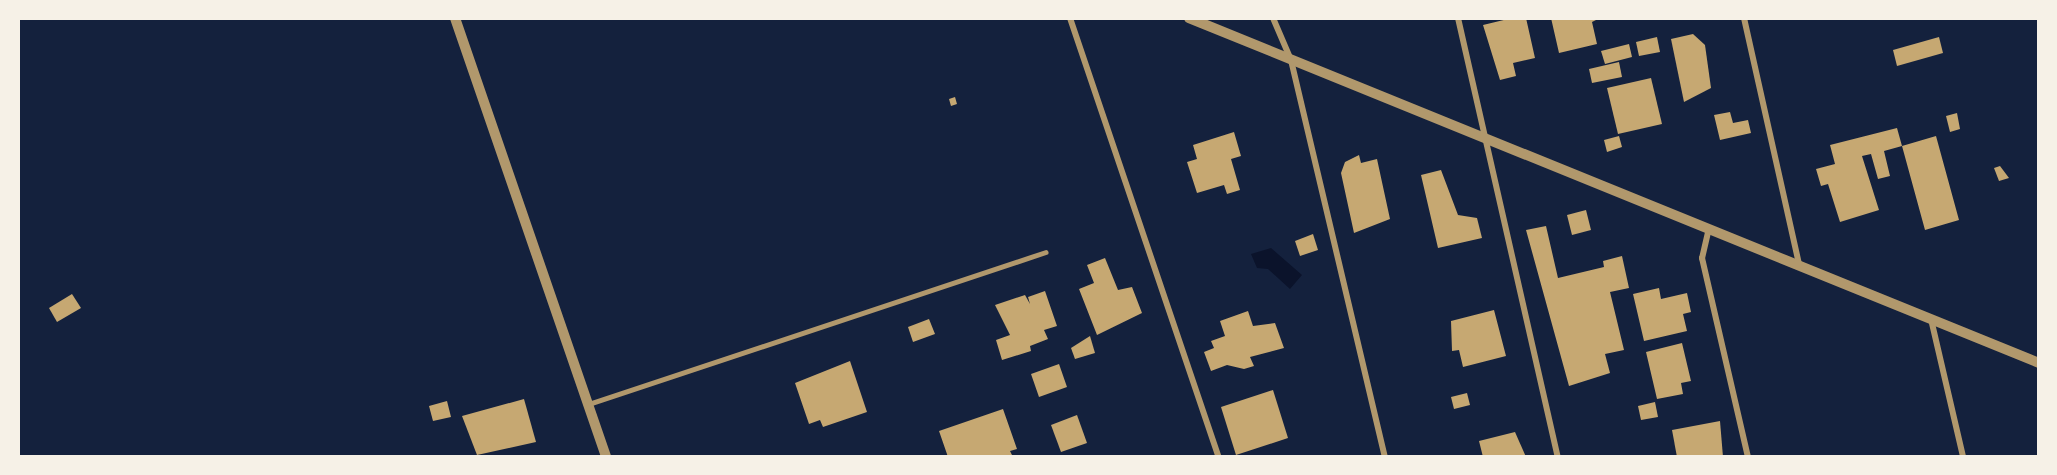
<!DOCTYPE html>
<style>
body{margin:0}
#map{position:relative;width:2057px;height:475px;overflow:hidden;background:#14213d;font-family:Signika,sans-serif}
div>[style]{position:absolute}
.water>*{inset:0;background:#0b132b}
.building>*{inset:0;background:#c6a872}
.service>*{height:4.5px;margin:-2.25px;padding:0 2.25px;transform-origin:2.25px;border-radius:2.25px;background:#b1986c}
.minor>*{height:6px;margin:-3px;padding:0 3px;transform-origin:3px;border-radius:3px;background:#b1986c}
.tertiary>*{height:10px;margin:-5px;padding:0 5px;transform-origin:5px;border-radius:5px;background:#b1986c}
span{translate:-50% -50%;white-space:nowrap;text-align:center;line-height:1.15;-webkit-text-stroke:4.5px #f6f1e7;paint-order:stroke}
.frame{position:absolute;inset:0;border:20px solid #f6f1e7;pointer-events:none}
</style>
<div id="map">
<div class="water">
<div style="clip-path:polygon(1271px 248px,1302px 275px,1290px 289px,1268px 269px,1257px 268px,1251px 254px)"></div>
</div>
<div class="building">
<div style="clip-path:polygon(1512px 18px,1526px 18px,1535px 58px,1513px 63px,1516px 76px,1500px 80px,1483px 25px)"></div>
<div style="clip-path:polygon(1551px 18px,1600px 18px,1592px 22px,1597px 44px,1559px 53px)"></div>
<div style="clip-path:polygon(1693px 34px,1705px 45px,1711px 88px,1684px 102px,1671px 39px)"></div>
<div style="clip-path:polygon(1657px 37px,1660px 52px,1639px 56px,1636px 42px)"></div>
<div style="clip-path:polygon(1939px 37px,1943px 53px,1897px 66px,1893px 50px)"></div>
<div style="clip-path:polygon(1629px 44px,1632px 57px,1605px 64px,1601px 51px)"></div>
<div style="clip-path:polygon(1619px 62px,1622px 77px,1592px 83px,1589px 69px)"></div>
<div style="clip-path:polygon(1651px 78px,1662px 124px,1618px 134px,1607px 88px)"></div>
<div style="clip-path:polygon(955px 97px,957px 104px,951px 106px,949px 99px)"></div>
<div style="clip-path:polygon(1730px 112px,1733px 123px,1748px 120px,1751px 133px,1720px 140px,1714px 115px)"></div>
<div style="clip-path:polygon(1957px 113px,1960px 129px,1950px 132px,1946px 116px)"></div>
<div style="clip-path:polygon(1897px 128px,1902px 146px,1936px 136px,1959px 220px,1925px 230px,1902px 146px,1884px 151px,1890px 176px,1878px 179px,1871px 154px,1862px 156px,1879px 210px,1840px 222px,1828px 184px,1821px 186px,1816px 169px,1835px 164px,1830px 145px)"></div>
<div style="clip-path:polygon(1234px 132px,1241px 156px,1231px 159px,1240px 190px,1227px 194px,1224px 185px,1197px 193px,1187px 162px,1197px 159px,1193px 145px)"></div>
<div style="clip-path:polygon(1619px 136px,1622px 147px,1607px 152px,1604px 140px)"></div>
<div style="clip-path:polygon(1359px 155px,1361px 163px,1377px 159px,1390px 219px,1354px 233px,1341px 173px,1345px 162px)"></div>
<div style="clip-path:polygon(2000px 166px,2009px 178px,1999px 181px,1994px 168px)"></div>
<div style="clip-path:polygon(1441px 170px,1458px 215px,1477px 218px,1482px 238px,1438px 248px,1421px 175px)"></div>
<div style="clip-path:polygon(1586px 210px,1591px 230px,1572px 235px,1567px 215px)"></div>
<div style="clip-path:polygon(1546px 226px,1558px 278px,1604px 267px,1603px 261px,1622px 256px,1629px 288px,1610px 292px,1624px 350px,1605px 354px,1610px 373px,1569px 386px,1526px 230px)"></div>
<div style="clip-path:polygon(1313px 234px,1318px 250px,1300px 256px,1295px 241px)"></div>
<div style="clip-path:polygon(1105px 258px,1118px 290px,1132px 287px,1142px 313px,1097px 335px,1079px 289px,1094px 283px,1087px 265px)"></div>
<div style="clip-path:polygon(1659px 288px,1661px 299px,1687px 293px,1691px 312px,1683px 314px,1687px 331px,1644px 341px,1633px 294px)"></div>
<div style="clip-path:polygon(1045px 291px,1057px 326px,1044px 330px,1048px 339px,1030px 346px,1031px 351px,1002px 360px,996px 340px,1010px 335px,995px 305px,1025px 295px,1030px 304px,1028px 297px)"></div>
<div style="clip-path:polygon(72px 294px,81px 308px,57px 322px,49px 308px)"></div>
<div style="clip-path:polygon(1494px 310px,1506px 356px,1463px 367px,1459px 350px,1452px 351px,1451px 321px)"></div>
<div style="clip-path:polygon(1248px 311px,1253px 326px,1275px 323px,1284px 348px,1250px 357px,1254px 366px,1244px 369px,1227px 365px,1211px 371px,1204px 352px,1214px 348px,1211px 341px,1225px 336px,1220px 321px)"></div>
<div style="clip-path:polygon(929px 319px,935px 334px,913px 342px,908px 327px)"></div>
<div style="clip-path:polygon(1090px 336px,1095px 353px,1075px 359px,1071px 348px)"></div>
<div style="clip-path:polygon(1682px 343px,1691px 381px,1681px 383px,1683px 394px,1657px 399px,1646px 352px)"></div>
<div style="clip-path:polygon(850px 361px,867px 412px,823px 427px,820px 420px,809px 424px,795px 383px)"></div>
<div style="clip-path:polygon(1059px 364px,1067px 387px,1039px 397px,1031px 374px)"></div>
<div style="clip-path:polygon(1273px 390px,1288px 438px,1236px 455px,1221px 407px)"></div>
<div style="clip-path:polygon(1467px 393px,1470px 405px,1454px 409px,1451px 397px)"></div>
<div style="clip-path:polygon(524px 399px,536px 442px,477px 455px,462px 416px)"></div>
<div style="clip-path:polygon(447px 401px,451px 417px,433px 421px,429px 406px)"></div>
<div style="clip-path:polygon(1655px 402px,1658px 417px,1641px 420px,1638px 406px)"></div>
<div style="clip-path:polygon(1003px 409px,1017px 449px,1010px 451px,1013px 457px,948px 457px,939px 431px)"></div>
<div style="clip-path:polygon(1077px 415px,1087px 443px,1061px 452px,1051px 425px)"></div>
<div style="clip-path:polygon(1720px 421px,1723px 457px,1677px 457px,1672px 430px)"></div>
<div style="clip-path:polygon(1515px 432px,1526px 457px,1483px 457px,1479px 441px)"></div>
</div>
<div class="service">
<div style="left:589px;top:404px;width:481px;rotate:-18.4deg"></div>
</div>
<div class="minor">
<div style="left:1070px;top:18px;width:464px;rotate:71.3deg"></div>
<div style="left:1273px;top:18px;width:46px;rotate:66.8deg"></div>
<div style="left:1291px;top:60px;width:408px;rotate:76.7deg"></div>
<div style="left:1458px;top:18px;width:450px;rotate:77.2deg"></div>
<div style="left:1744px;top:18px;width:253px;rotate:77.4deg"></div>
<div style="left:1709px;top:228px;width:31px;rotate:103deg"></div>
<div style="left:1702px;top:258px;width:204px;rotate:77deg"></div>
<div style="left:1931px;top:319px;width:142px;rotate:76.9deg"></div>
</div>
<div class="tertiary">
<div style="left:455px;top:18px;width:464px;rotate:71deg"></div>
<div style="left:1189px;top:18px;width:917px;rotate:22.09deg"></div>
</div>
<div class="frame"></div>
</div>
